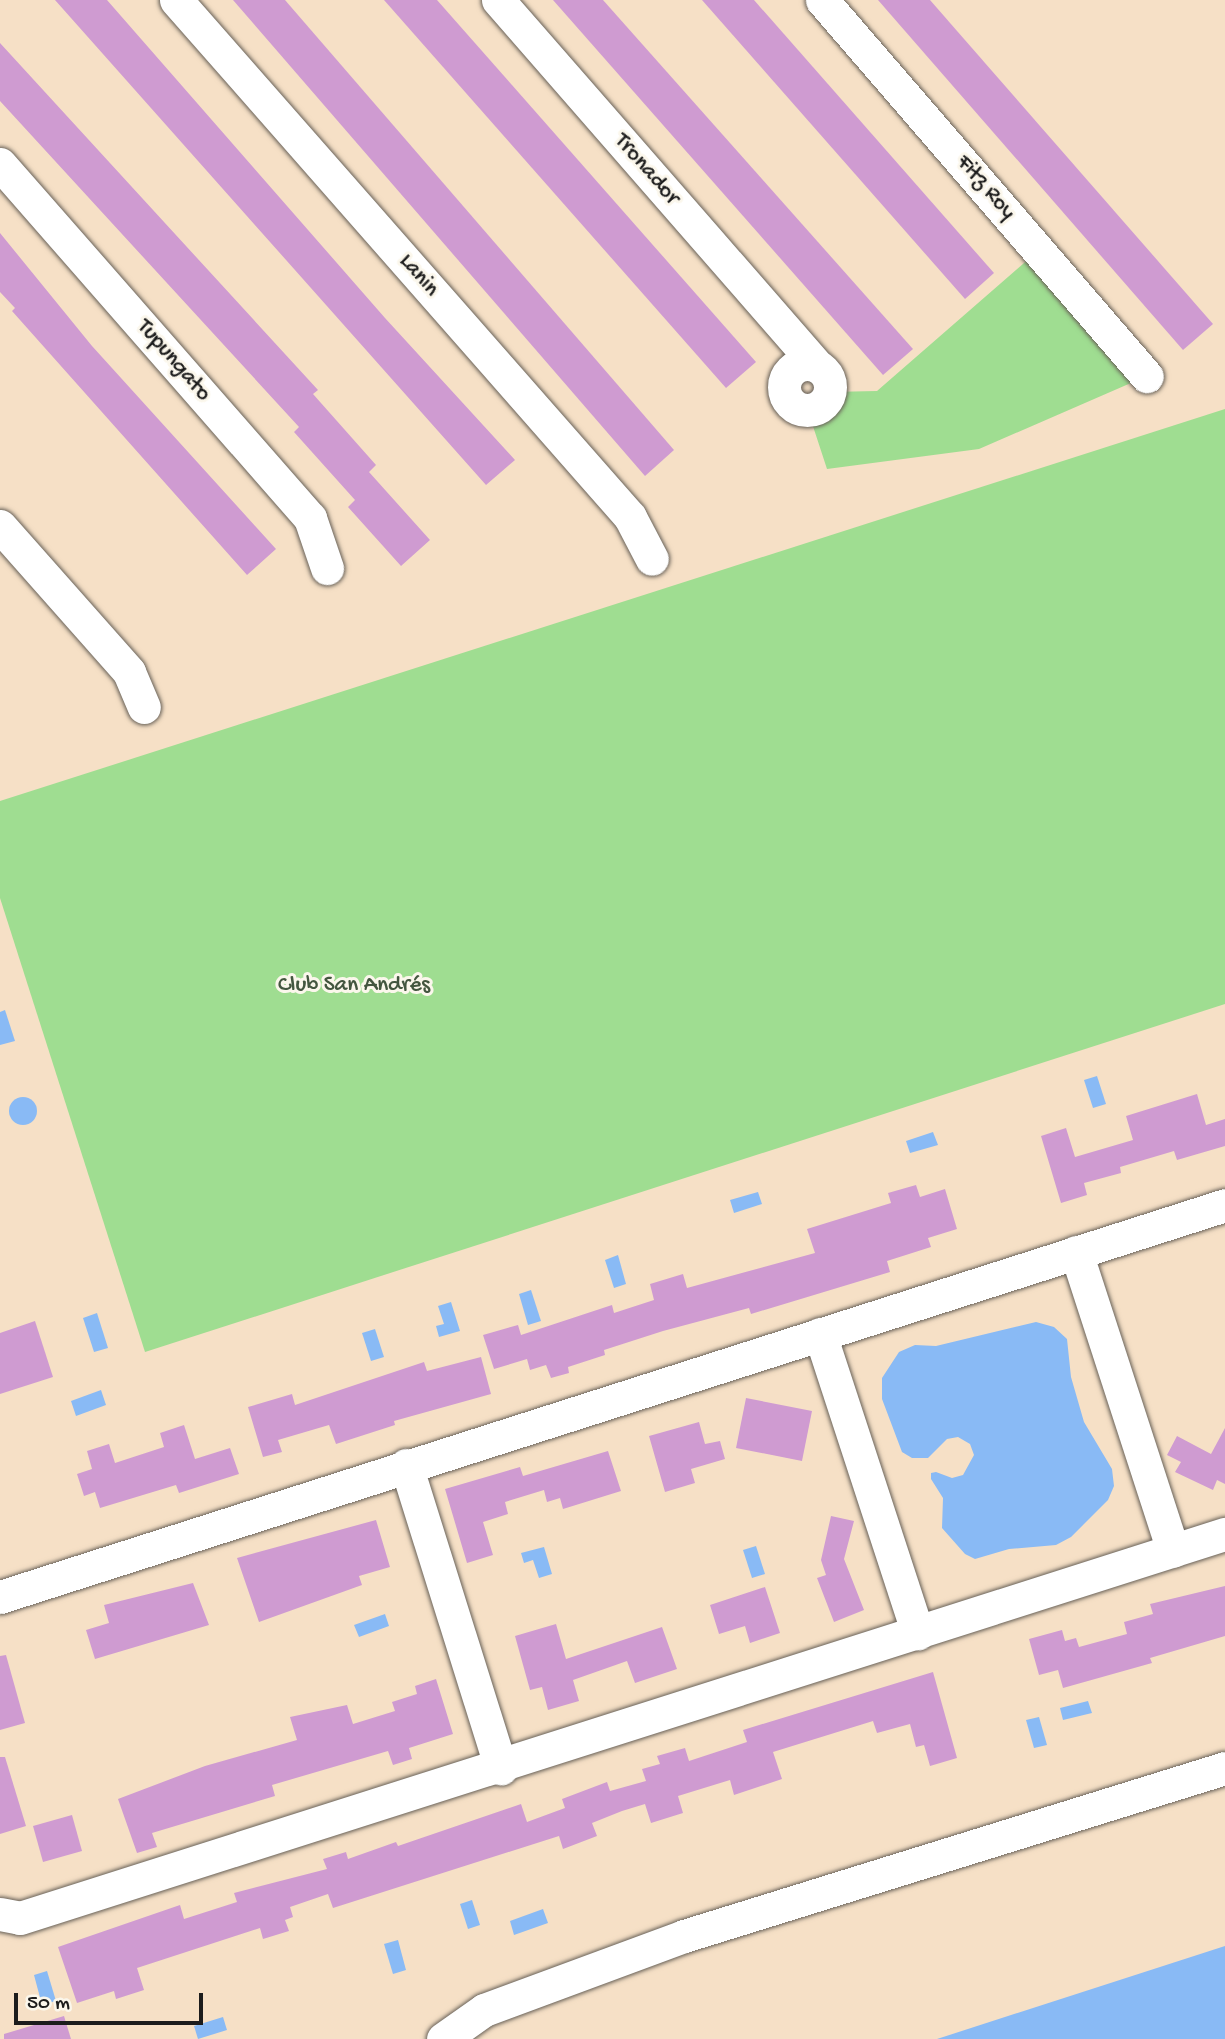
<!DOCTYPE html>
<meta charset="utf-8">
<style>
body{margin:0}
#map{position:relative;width:1225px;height:2039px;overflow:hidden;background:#f6e0c6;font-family:"Gochi Hand",sans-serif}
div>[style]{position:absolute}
.green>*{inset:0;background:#9fdd91}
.water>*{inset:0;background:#89baf5}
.round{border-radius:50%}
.building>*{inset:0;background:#cf9bd1}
.roads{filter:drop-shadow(0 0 2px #686158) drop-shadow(0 0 2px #686158)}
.minor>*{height:33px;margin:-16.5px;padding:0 16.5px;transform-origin:16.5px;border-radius:16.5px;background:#fff}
.minor>.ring{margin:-16.5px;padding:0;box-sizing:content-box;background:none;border:33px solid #fff;border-radius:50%}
span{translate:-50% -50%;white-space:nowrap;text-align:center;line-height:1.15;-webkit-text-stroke:6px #fbf7ec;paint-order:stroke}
.street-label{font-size:23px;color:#1c1c1c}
.park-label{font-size:23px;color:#43563f}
.scale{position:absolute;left:14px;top:1993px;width:189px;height:32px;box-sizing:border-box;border:4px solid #1c1c1c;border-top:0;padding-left:9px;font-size:21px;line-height:24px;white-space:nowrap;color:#1c1c1c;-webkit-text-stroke:5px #fbf7ec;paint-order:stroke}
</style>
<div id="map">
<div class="green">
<div style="clip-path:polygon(1039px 250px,1147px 376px,979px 449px,827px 469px,808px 411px,822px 405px,830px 392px,877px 391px)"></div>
<div style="clip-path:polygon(1225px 409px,1225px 1004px,145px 1352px,0 898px,0 801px)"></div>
</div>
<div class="water">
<div style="clip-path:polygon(5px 1010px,15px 1041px,0 1045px,0 1012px)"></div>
<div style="clip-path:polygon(1097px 1076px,1106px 1104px,1093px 1108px,1084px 1080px)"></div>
<div class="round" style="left:9px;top:1097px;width:28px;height:28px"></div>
<div style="clip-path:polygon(933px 1132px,938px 1145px,910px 1153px,906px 1141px)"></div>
<div style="clip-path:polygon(758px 1192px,762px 1204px,734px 1213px,730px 1200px)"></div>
<div style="clip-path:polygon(618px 1255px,626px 1284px,614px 1288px,605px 1260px)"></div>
<div style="clip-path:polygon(531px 1290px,541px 1321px,528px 1325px,519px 1294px)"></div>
<div style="clip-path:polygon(451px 1302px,460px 1331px,439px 1337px,436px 1326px,444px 1324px,438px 1306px)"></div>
<div style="clip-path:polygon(97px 1313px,108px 1348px,94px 1352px,83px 1318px)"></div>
<div style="clip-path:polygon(1036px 1322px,1054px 1327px,1067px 1339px,1071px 1377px,1084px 1422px,1112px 1469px,1114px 1486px,1108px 1500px,1071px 1537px,1056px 1545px,1009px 1549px,975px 1559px,965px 1554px,942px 1528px,943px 1498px,931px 1479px,931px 1473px,936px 1472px,952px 1478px,963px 1475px,974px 1455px,970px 1444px,958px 1437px,947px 1439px,928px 1458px,912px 1458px,902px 1452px,882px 1399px,882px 1378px,899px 1352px,915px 1345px,936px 1346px)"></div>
<div style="clip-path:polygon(375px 1329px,384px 1357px,371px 1361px,362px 1333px)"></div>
<div style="clip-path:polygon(101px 1390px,106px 1405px,76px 1416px,71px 1401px)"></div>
<div style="clip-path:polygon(756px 1546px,765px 1574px,752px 1578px,743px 1550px)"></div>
<div style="clip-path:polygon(544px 1547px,552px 1574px,539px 1578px,533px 1560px,524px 1563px,521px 1553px)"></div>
<div style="clip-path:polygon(385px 1614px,389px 1626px,359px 1637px,354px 1625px)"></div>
<div style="clip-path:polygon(1088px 1701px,1092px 1713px,1063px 1720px,1060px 1708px)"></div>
<div style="clip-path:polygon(1039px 1717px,1047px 1745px,1034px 1748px,1026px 1720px)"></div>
<div style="clip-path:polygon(472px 1900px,480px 1925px,468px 1929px,460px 1904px)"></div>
<div style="clip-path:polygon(543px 1909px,548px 1923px,514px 1935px,510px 1921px)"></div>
<div style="clip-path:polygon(398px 1940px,406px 1970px,393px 1974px,384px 1944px)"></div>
<div style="clip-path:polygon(1225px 1946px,1225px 2039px,937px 2039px)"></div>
<div style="clip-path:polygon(47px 1971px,56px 2001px,42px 2005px,34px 1975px)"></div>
<div style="clip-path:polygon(223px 2017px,227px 2030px,198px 2039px,194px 2026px)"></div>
</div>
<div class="building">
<div style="clip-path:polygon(55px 0,107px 0,385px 318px,515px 460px,486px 485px)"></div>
<div style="clip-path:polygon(233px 0,285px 0,674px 450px,645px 476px)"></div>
<div style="clip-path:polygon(384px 0,437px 0,756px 362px,726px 388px)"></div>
<div style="clip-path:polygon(553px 0,603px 0,913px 349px,883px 375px)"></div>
<div style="clip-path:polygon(702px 0,754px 0,994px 273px,965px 299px)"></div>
<div style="clip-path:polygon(878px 0,930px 0,1213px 324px,1183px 350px)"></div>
<div style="clip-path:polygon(0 43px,318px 390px,313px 394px,376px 465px,369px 472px,430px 540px,401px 566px,348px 507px,355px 500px,294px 432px,299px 427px,0 101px)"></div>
<div style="clip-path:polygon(0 233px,92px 346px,276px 549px,247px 575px,12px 311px,15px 308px,0 292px)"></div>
<div style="clip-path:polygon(1197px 1094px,1206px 1125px,1225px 1119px,1225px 1146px,1177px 1160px,1174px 1151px,1120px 1167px,1121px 1173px,1084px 1183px,1087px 1195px,1061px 1203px,1041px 1136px,1066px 1128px,1075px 1157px,1133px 1140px,1126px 1116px)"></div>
<div style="clip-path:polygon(916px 1185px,920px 1197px,945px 1189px,957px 1229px,928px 1238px,931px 1247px,887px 1261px,890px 1272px,751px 1314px,749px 1308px,663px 1331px,604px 1350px,605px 1355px,568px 1367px,569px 1373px,551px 1378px,546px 1365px,530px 1370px,527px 1359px,494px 1369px,483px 1335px,518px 1325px,521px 1335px,612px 1305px,614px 1313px,654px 1300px,650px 1284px,683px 1274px,687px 1288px,815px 1253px,807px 1229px,891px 1203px,888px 1193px)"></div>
<div style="clip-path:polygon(35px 1321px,53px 1377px,0 1394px,0 1333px)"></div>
<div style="clip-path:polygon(481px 1357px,491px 1394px,394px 1421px,395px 1425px,336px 1444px,329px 1425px,278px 1440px,282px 1452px,263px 1457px,248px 1407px,292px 1394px,295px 1405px,424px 1362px,427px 1371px)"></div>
<div style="clip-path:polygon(746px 1398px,812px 1411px,802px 1461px,736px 1448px)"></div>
<div style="clip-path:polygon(699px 1422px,705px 1444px,720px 1441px,725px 1459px,691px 1469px,695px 1483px,665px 1492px,649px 1436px)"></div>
<div style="clip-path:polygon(184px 1425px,195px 1459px,230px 1448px,239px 1474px,179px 1493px,176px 1485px,100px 1508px,95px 1492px,84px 1496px,77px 1474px,92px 1469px,87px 1451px,109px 1444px,115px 1463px,164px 1447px,160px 1433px)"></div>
<div style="clip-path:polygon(1225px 1428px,1225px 1484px,1217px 1480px,1213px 1490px,1175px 1472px,1181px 1462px,1167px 1455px,1177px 1436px,1211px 1454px)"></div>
<div style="clip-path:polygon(608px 1451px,621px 1491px,563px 1509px,560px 1498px,547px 1502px,544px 1490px,505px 1502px,508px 1514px,483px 1522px,493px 1555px,467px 1563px,445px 1489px,520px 1467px,523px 1476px)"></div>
<div style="clip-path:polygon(831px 1516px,854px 1521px,844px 1559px,864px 1610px,834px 1622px,817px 1578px,826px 1575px,821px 1560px)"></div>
<div style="clip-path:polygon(376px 1520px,390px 1567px,359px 1576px,362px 1585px,259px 1622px,237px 1558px)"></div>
<div style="clip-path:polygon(193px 1583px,209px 1625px,95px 1659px,86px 1630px,109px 1623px,104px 1605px)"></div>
<div style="clip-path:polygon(1225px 1586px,1225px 1636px,1150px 1658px,1152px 1663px,1063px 1688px,1058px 1670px,1039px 1675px,1029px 1639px,1062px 1630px,1065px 1641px,1076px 1638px,1079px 1647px,1127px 1634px,1124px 1622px,1153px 1614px,1150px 1604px)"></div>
<div style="clip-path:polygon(765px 1587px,780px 1633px,750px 1643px,745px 1626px,719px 1634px,710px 1605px)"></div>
<div style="clip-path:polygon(556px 1624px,566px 1659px,662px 1627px,677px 1669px,635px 1683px,627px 1661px,573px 1680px,579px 1701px,548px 1710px,542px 1687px,530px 1690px,515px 1636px)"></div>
<div style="clip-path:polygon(6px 1655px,25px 1723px,0 1730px,0 1656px)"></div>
<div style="clip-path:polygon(933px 1672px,957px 1758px,930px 1766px,924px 1745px,916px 1747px,910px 1724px,877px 1733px,873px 1721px,773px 1752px,782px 1779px,734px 1795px,730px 1780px,678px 1796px,683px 1813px,651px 1823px,645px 1804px,622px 1811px,592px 1823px,597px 1836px,563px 1849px,559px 1836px,333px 1908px,328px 1894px,290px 1907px,293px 1917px,285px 1920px,289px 1931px,263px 1939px,260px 1928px,137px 1968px,144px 1990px,116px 1999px,114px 1991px,77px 2003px,58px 1947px,180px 1905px,184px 1919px,237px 1902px,234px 1893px,327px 1869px,323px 1859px,346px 1852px,348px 1859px,396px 1842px,398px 1846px,521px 1804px,527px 1822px,565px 1808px,562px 1799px,607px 1782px,610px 1791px,646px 1781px,642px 1769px,660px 1764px,657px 1756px,685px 1748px,689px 1761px,747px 1742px,743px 1730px)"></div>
<div style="clip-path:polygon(436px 1679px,453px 1734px,409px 1748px,412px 1759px,393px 1765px,388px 1751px,272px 1785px,275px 1796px,152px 1833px,157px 1847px,137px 1853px,118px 1799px,205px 1766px,297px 1740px,290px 1717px,347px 1705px,353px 1724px,395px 1711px,392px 1702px,417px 1694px,415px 1686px)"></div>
<div style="clip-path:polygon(0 1757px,5px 1757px,26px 1826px,0 1834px)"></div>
<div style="clip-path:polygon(72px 1815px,82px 1851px,43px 1862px,33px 1826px)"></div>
<div style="clip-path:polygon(64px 2016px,71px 2039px,4px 2039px,4px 2034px)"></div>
</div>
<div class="roads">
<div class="minor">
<div style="left:176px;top:0;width:688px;rotate:48.71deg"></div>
<div style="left:630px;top:517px;width:47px;rotate:62.4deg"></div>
<div style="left:498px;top:0;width:486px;rotate:48.9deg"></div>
<div style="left:822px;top:0;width:497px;rotate:49.2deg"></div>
<div style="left:0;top:164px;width:471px;rotate:48.8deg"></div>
<div style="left:310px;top:518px;width:53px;rotate:71.2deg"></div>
<div class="ring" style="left:784px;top:364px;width:13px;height:13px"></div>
<div style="left:0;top:526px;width:195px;rotate:48.5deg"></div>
<div style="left:129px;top:672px;width:38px;rotate:67deg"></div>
<div style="left:1076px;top:1252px;width:314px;rotate:72deg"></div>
<div style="left:820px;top:1334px;width:315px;rotate:71.9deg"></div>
<div style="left:406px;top:1465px;width:318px;rotate:72.6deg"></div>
<div style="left:0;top:1597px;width:1286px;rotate:-17.74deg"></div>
<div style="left:0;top:1914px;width:20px;rotate:11deg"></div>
<div style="left:20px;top:1918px;width:1265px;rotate:-17.68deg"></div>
<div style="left:443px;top:2039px;width:50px;rotate:-35.3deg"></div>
<div style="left:484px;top:2010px;width:213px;rotate:-20.3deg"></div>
<div style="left:684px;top:1936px;width:566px;rotate:-17.25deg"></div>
</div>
</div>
<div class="street-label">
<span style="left:646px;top:170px;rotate:49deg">Tronador</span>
<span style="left:985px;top:188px;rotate:49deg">Fitz Roy</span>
<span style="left:418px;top:276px;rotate:49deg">Lanin</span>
<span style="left:173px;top:361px;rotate:49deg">Tupungato</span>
</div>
<div class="park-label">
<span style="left:354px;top:986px">Club San Andrés</span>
</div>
<div class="scale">50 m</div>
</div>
